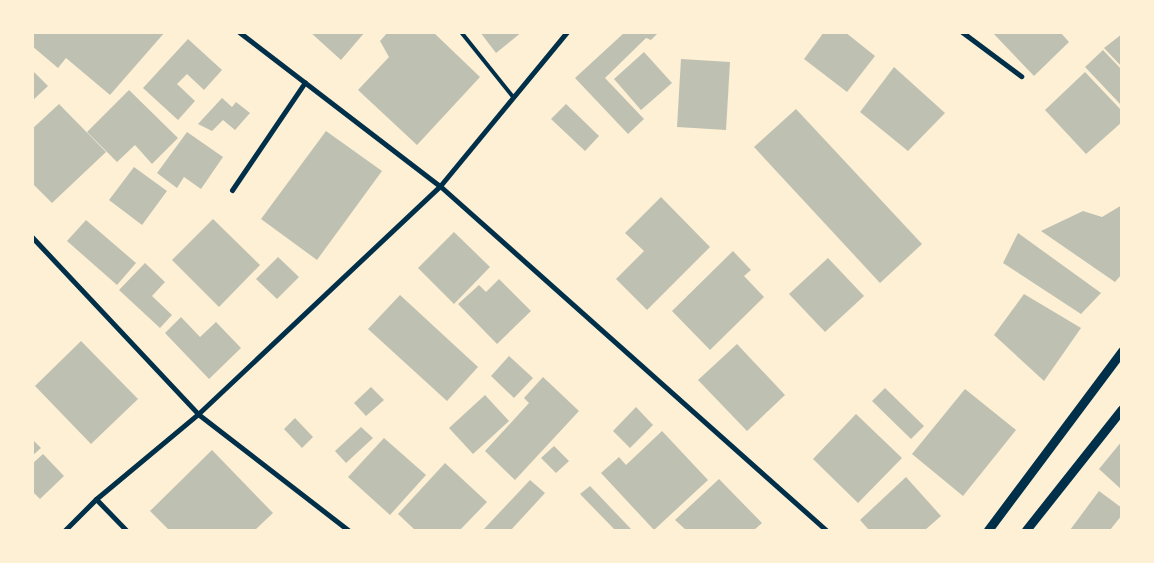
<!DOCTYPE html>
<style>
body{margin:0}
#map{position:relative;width:1154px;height:563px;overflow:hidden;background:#fdf0d5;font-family:"Public Sans",sans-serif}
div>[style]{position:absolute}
.building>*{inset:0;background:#bec0b2}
.service>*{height:4px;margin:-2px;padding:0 2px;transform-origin:2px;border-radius:2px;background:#003049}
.minor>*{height:5px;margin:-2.5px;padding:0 2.5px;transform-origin:2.5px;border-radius:2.5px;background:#003049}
.tertiary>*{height:9px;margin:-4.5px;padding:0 4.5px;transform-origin:4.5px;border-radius:4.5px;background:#003049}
span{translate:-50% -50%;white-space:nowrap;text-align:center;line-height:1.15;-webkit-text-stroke:5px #fdf0d5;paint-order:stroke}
.frame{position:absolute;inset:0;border:34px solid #fdf0d5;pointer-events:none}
</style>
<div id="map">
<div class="building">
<div style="clip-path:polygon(32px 32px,165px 32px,110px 95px,66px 58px,58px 68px,32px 46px)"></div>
<div style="clip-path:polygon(310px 32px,365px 32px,341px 60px)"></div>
<div style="clip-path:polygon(388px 32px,433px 32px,480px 77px,417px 145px,358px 90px,389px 57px,380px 41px)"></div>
<div style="clip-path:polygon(480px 32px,522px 32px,496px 53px)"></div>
<div style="clip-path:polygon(625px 32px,659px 32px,651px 40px,646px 38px,605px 78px,644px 119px,628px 134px,575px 78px)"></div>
<div style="clip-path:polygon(824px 32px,845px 32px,875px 56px,847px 92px,804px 59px)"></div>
<div style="clip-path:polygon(992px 32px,1060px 32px,1069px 42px,1034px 76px)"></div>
<div style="clip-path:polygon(1122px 34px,1122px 67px,1104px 48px)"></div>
<div style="clip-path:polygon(188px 39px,222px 70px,204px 90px,187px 74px,177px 84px,195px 101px,178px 120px,143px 88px)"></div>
<div style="clip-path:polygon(1103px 50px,1122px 70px,1122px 106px,1085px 67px)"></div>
<div style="clip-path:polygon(644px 52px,672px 83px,641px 110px,614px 79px)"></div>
<div style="clip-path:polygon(681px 59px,730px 62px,726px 130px,677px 127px)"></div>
<div style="clip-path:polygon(894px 67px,945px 113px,908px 151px,860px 112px)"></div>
<div style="clip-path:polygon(32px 70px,48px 86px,32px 101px)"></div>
<div style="clip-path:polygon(1085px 72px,1122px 111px,1122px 122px,1086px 154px,1045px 110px)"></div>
<div style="clip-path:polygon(129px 90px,178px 138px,152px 164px,135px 145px,117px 162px,87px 132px)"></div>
<div style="clip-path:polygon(222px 98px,232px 107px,236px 102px,250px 113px,235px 130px,223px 120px,212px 131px,198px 124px)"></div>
<div style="clip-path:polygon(59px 104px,106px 152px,52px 203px,32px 183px,32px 129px)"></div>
<div style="clip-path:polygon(566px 104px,599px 136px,585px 151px,551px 119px)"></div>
<div style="clip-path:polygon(796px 109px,922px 244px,880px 283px,754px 147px)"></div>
<div style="clip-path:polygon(326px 131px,382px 171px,317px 260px,261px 219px)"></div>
<div style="clip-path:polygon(187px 132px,223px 157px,201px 189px,184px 177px,177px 188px,157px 173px)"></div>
<div style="clip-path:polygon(134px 167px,167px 191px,142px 225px,109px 200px)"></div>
<div style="clip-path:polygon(661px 197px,710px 247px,647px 310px,616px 279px,644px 251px,625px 233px)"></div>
<div style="clip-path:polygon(1122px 205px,1122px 274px,1115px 282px,1041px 231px,1083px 211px,1102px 217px)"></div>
<div style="clip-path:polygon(213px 219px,260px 265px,219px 307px,172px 260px)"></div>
<div style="clip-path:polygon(86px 220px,136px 263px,117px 285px,67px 241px)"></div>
<div style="clip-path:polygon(454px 232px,490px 267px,454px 304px,418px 268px)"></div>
<div style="clip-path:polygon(1018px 233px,1101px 293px,1081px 314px,1003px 263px)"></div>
<div style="clip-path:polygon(733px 251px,751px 270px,744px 276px,764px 297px,710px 350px,672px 311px)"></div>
<div style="clip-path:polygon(278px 257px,299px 277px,277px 299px,256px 279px)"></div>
<div style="clip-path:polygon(828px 258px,864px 296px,825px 332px,789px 294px)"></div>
<div style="clip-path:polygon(145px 263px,165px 282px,152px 296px,172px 315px,160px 328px,119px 290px)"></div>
<div style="clip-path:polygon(499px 279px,531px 311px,497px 344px,458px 304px,479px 285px,486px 292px)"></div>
<div style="clip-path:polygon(1024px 294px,1081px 328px,1044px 381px,994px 335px)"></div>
<div style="clip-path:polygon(400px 295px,478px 367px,447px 401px,368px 329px)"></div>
<div style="clip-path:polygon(181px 317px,200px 337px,216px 322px,241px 348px,209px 379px,165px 333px)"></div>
<div style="clip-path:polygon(81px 341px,138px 399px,91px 444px,35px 386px)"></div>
<div style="clip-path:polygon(737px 344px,785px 395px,747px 431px,698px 380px)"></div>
<div style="clip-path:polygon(509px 356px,533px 378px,514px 398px,491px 376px)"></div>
<div style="clip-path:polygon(543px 377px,579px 411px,515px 480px,485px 451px,529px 403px,524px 398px)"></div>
<div style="clip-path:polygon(371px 387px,384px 400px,366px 416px,354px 403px)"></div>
<div style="clip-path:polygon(885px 388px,924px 426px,911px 439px,872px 401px)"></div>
<div style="clip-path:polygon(965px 389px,1016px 430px,963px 496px,912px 454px)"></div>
<div style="clip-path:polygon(485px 395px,509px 421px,473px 454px,449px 428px)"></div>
<div style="clip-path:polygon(636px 407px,653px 425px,630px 448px,613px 431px)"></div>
<div style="clip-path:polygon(856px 414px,902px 458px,858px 503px,813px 459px)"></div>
<div style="clip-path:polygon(295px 418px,313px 437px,302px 448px,284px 429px)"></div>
<div style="clip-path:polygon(361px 427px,373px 438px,346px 463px,335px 451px)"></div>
<div style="clip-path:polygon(662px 431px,708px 480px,654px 530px,601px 473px,619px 457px,626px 465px)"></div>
<div style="clip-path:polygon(384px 438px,426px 475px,390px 515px,348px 477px)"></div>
<div style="clip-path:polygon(32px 439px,41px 448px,32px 456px)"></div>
<div style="clip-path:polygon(1122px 441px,1122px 490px,1099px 469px)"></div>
<div style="clip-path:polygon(554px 446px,569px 461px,556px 473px,541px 458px)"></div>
<div style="clip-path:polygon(212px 450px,273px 513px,255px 530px,169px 530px,150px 511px)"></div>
<div style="clip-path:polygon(43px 454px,64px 476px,40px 499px,32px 491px,32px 464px)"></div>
<div style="clip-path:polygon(445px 463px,487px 502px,460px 530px,415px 530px,398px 514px)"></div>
<div style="clip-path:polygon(906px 477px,941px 516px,925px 530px,869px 530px,860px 520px)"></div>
<div style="clip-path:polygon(719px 479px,762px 523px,754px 530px,686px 530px,675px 520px)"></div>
<div style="clip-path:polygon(530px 480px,545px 493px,511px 530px,483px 530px)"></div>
<div style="clip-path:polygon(590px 486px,632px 530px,615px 530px,580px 494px)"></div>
<div style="clip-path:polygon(1099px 491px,1122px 508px,1122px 515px,1110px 530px,1070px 530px)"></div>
</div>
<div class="service">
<div style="left:461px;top:32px;width:83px;rotate:51.3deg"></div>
</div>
<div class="minor">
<div style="left:239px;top:32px;width:253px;rotate:37.5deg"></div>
<div style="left:440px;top:186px;width:517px;rotate:41.71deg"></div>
<div style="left:962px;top:32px;width:74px;rotate:36.7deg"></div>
<div style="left:232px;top:190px;width:130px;rotate:-55.9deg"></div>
<div style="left:32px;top:237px;width:243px;rotate:46.8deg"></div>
<div style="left:198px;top:414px;width:190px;rotate:37.7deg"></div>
<div style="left:96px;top:499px;width:43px;rotate:45.9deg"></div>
<div style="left:65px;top:530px;width:44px;rotate:-45deg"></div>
<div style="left:96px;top:499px;width:133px;rotate:-39.8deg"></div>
<div style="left:198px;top:414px;width:332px;rotate:-43.3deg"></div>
<div style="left:440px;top:186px;width:200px;rotate:-50.5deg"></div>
</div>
<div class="tertiary">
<div style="left:988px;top:530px;width:224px;rotate:-53.2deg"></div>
<div style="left:1026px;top:530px;width:154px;rotate:-51.6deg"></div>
</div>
<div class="frame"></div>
</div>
